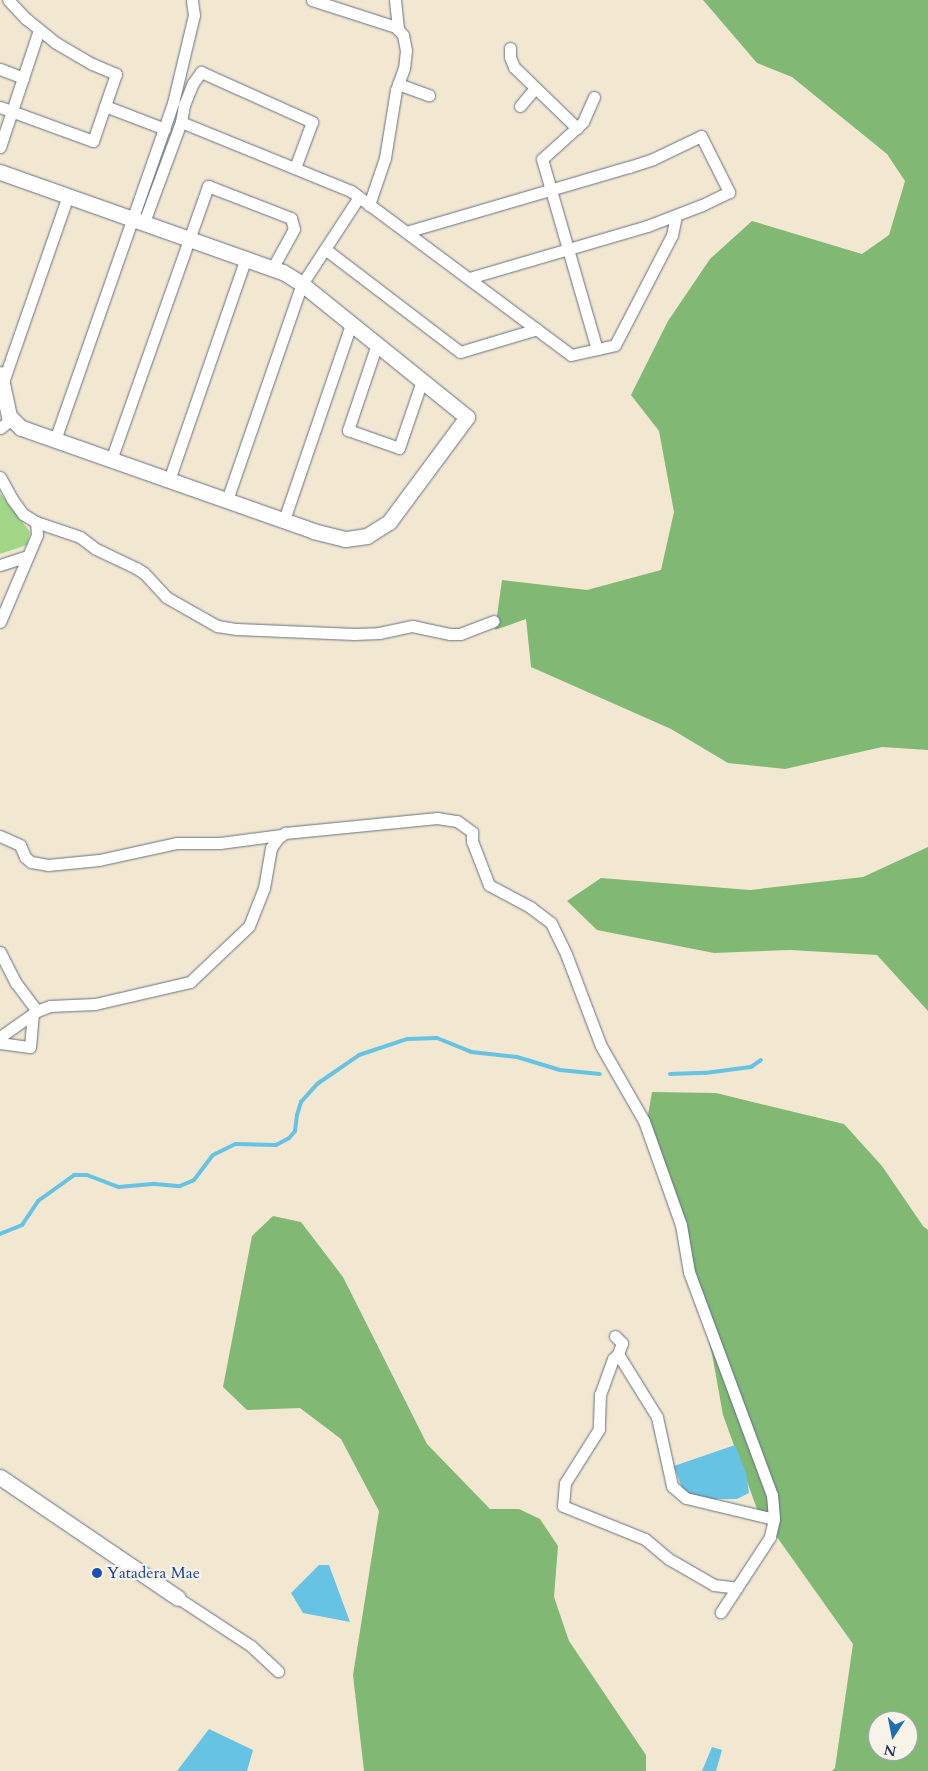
<!DOCTYPE html>
<style>
body{margin:0}
#map{position:relative;width:928px;height:1771px;overflow:hidden;background:#f2e8d1;font-family:Cardo,serif}
div>[style]{position:absolute}
.green>*{inset:0;background:#a2d787}
.forest>*{inset:0;background:#81b874}
.water>*{inset:0;background:#66c3e4}
.stream>*{height:4px;margin:-2px;padding:0 2px;transform-origin:2px;border-radius:2px;background:#66c3e4}
.roads{filter:drop-shadow(0 0 1px #667086) drop-shadow(0 0 1px #667086)}
.street>*{height:11px;margin:-5.5px;padding:0 5.5px;transform-origin:5.5px;border-radius:5.5px;background:#fff}
.secondary>*{height:15px;margin:-7.5px;padding:0 7.5px;transform-origin:7.5px;border-radius:7.5px;background:#fff}
.dots>*{width:14px;height:14px;translate:-50% -50%;box-sizing:border-box;border:2px solid #f7f3e8;border-radius:50%}
span{translate:-50% -50%;white-space:nowrap;text-align:center;line-height:1.15;-webkit-text-stroke:4.5px #f7f3e8;paint-order:stroke}
.transit-label{font-size:16px;color:#164399}
.left{translate:0 -50%;text-align:left}
.north{position:absolute;left:868px;top:1711px;width:50px;height:50px;box-sizing:border-box;background:#f7f3e8;border:1px solid #9fa5b1;border-radius:50%;rotate:191deg;font-size:14px;font-weight:700;line-height:20px;text-align:center;color:#1b2f5e}
.north::after{content:'';display:block;margin:auto;width:18px;height:22px;background:#1f6fb2;clip-path:polygon(50% 0,100% 100%,50% 72%,0 100%)}
</style>
<div id="map">
<div class="green">
<div style="clip-path:polygon(0 493px,30px 532px,27px 545px,0 554px)"></div>
</div>
<div class="forest">
<div style="clip-path:polygon(703px 0,928px 0,928px 750px,882px 747px,785px 769px,728px 763px,671px 729px,531px 667px,526px 619px,495px 630px,502px 580px,587px 590px,661px 570px,674px 512px,659px 431px,631px 395px,668px 321px,710px 259px,752px 221px,862px 254px,889px 235px,905px 181px,887px 154px,792px 77px,757px 63px)"></div>
<div style="clip-path:polygon(928px 847px,928px 1011px,877px 955px,790px 950px,714px 953px,597px 930px,567px 901px,601px 878px,750px 890px,863px 877px)"></div>
<div style="clip-path:polygon(evenodd,652px 1092px,716px 1093px,844px 1124px,882px 1166px,923px 1226px,928px 1230px,928px 1771px,832px 1771px,835px 1768px,853px 1644px,757px 1509px,723px 1415px,712px 1354px,648px 1115px,652px 1092px,878px 1721px,908px 1721px,908px 1751px,878px 1751px,878px 1721px)"></div>
<div style="clip-path:polygon(273px 1216px,301px 1222px,343px 1277px,427px 1444px,490px 1509px,519px 1509px,540px 1519px,558px 1546px,554px 1597px,569px 1641px,646px 1755px,646px 1771px,364px 1771px,353px 1675px,379px 1511px,341px 1439px,300px 1408px,247px 1410px,223px 1387px,252px 1236px)"></div>
</div>
<div class="water">
<div style="clip-path:polygon(735px 1445px,746px 1473px,749px 1493px,737px 1499px,704px 1499px,688px 1494px,682px 1488px,674px 1466px)"></div>
<div style="clip-path:polygon(319px 1565px,329px 1565px,350px 1622px,303px 1613px,291px 1593px)"></div>
<div style="clip-path:polygon(209px 1729px,253px 1750px,247px 1771px,177px 1771px)"></div>
<div style="clip-path:polygon(712px 1747px,722px 1750px,716px 1771px,702px 1771px)"></div>
</div>
<div class="stream">
<div style="left:670px;top:1074px;width:35px;rotate:-2deg"></div>
<div style="left:705px;top:1073px;width:46px;rotate:-7.4deg"></div>
<div style="left:751px;top:1067px;width:12px;rotate:-35deg"></div>
<div style="left:0;top:1234px;width:24px;rotate:-22deg"></div>
<div style="left:22px;top:1225px;width:29px;rotate:-56deg"></div>
<div style="left:38px;top:1201px;width:44px;rotate:-35.8deg"></div>
<div style="left:74px;top:1175px;width:13px"></div>
<div style="left:87px;top:1175px;width:34px;rotate:21deg"></div>
<div style="left:119px;top:1187px;width:36px;rotate:-5deg"></div>
<div style="left:155px;top:1184px;width:25px;rotate:5deg"></div>
<div style="left:180px;top:1186px;width:15px;rotate:-23deg"></div>
<div style="left:194px;top:1180px;width:31px;rotate:-53deg"></div>
<div style="left:213px;top:1155px;width:25px;rotate:-26deg"></div>
<div style="left:236px;top:1144px;width:40px;rotate:1.4deg"></div>
<div style="left:276px;top:1145px;width:15px;rotate:-28deg"></div>
<div style="left:289px;top:1138px;width:9px;rotate:-49deg"></div>
<div style="left:295px;top:1131px;width:16px;rotate:-83deg"></div>
<div style="left:297px;top:1115px;width:14px;rotate:-73deg"></div>
<div style="left:301px;top:1102px;width:24px;rotate:-48deg"></div>
<div style="left:317px;top:1084px;width:51px;rotate:-34.6deg"></div>
<div style="left:359px;top:1055px;width:51px;rotate:-18.4deg"></div>
<div style="left:407px;top:1039px;width:30px;rotate:-2deg"></div>
<div style="left:437px;top:1038px;width:37px;rotate:22deg"></div>
<div style="left:471px;top:1052px;width:46px;rotate:6.2deg"></div>
<div style="left:517px;top:1057px;width:45px;rotate:16.8deg"></div>
<div style="left:560px;top:1070px;width:40px;rotate:5.7deg"></div>
</div>
<div class="roads">
<div class="street">
<div style="left:312px;top:0;width:88px;rotate:17.8deg"></div>
<div style="left:396px;top:27px;width:11px;rotate:49deg"></div>
<div style="left:403px;top:35px;width:15px;rotate:79deg"></div>
<div style="left:406px;top:50px;width:18px;rotate:96deg"></div>
<div style="left:404px;top:68px;width:23px;rotate:110deg"></div>
<div style="left:396px;top:90px;width:69px;rotate:99.2deg"></div>
<div style="left:385px;top:158px;width:50px;rotate:108.8deg"></div>
<div style="left:395px;top:0;width:30px;rotate:84deg"></div>
<div style="left:510px;top:48px;width:9px;rotate:90deg"></div>
<div style="left:510px;top:57px;width:11px;rotate:68deg"></div>
<div style="left:514px;top:67px;width:88px;rotate:44.1deg"></div>
<div style="left:0;top:69px;width:25px;rotate:21deg"></div>
<div style="left:398px;top:84px;width:33px;rotate:20deg"></div>
<div style="left:594px;top:97px;width:27px;rotate:114deg"></div>
<div style="left:583px;top:122px;width:55px;rotate:137.9deg"></div>
<div style="left:542px;top:159px;width:198px;rotate:73.9deg"></div>
<div style="left:105px;top:106px;width:64px;rotate:21deg"></div>
<div style="left:520px;top:106px;width:23px;rotate:-50deg"></div>
<div style="left:0;top:107px;width:99px;rotate:20.1deg"></div>
<div style="left:93px;top:141px;width:71px;rotate:-71.1deg"></div>
<div style="left:116px;top:74px;width:26px;rotate:-157deg"></div>
<div style="left:92px;top:64px;width:42px;rotate:-149.7deg"></div>
<div style="left:56px;top:43px;width:38px;rotate:-141deg"></div>
<div style="left:26px;top:19px;width:26px;rotate:-133deg"></div>
<div style="left:181px;top:122px;width:183px;rotate:22.1deg"></div>
<div style="left:351px;top:191px;width:274px;rotate:36.7deg"></div>
<div style="left:571px;top:355px;width:45px;rotate:-12.8deg"></div>
<div style="left:615px;top:345px;width:124px;rotate:-62.6deg"></div>
<div style="left:672px;top:235px;width:19px;rotate:-78deg"></div>
<div style="left:0;top:147px;width:123px;rotate:-71.6deg"></div>
<div style="left:144px;top:222px;width:107px;rotate:-69.7deg"></div>
<div style="left:181px;top:122px;width:17px;rotate:-80deg"></div>
<div style="left:184px;top:105px;width:24px;rotate:-68deg"></div>
<div style="left:193px;top:83px;width:14px;rotate:-54deg"></div>
<div style="left:201px;top:72px;width:122px;rotate:24.2deg"></div>
<div style="left:312px;top:122px;width:49px;rotate:110.3deg"></div>
<div style="left:406px;top:232px;width:232px;rotate:-16.3deg"></div>
<div style="left:629px;top:167px;width:25px;rotate:-18deg"></div>
<div style="left:653px;top:159px;width:53px;rotate:-25.6deg"></div>
<div style="left:701px;top:136px;width:63px;rotate:63.4deg"></div>
<div style="left:729px;top:192px;width:30px;rotate:154deg"></div>
<div style="left:702px;top:205px;width:59px;rotate:159.1deg"></div>
<div style="left:647px;top:226px;width:185px;rotate:163.7deg"></div>
<div style="left:325px;top:249px;width:170px;rotate:37.3deg"></div>
<div style="left:460px;top:352px;width:80px;rotate:-16.6deg"></div>
<div style="left:377px;top:344px;width:91px;rotate:108.6deg"></div>
<div style="left:348px;top:430px;width:54px;rotate:19.4deg"></div>
<div style="left:399px;top:448px;width:71px;rotate:-71.1deg"></div>
<div style="left:2px;top:385px;width:200px;rotate:-70.8deg"></div>
<div style="left:0;top:428px;width:15px;rotate:-37deg"></div>
<div style="left:55px;top:440px;width:357px;rotate:-70.7deg"></div>
<div style="left:173px;top:103px;width:90px;rotate:-76.6deg"></div>
<div style="left:194px;top:15px;width:15px;rotate:-98deg"></div>
<div style="left:111px;top:460px;width:291px;rotate:-70.5deg"></div>
<div style="left:208px;top:186px;width:89px;rotate:21.1deg"></div>
<div style="left:291px;top:218px;width:11px;rotate:75deg"></div>
<div style="left:294px;top:229px;width:43px;rotate:118.9deg"></div>
<div style="left:0;top:477px;width:25px;rotate:61deg"></div>
<div style="left:12px;top:499px;width:19px;rotate:54deg"></div>
<div style="left:23px;top:514px;width:15px;rotate:32deg"></div>
<div style="left:36px;top:522px;width:46px;rotate:18.8deg"></div>
<div style="left:80px;top:537px;width:20px;rotate:37deg"></div>
<div style="left:96px;top:549px;width:44px;rotate:25.4deg"></div>
<div style="left:136px;top:568px;width:9px;rotate:32deg"></div>
<div style="left:144px;top:573px;width:33px;rotate:47deg"></div>
<div style="left:166px;top:597px;width:59px;rotate:29.6deg"></div>
<div style="left:217px;top:626px;width:20px;rotate:9deg"></div>
<div style="left:237px;top:629px;width:117px;rotate:2.4deg"></div>
<div style="left:354px;top:634px;width:25px;rotate:-2deg"></div>
<div style="left:379px;top:633px;width:34px;rotate:-12deg"></div>
<div style="left:412px;top:626px;width:39px;rotate:12deg"></div>
<div style="left:450px;top:634px;width:10px"></div>
<div style="left:460px;top:634px;width:36px;rotate:-21deg"></div>
<div style="left:169px;top:480px;width:235px;rotate:-70.9deg"></div>
<div style="left:227px;top:500px;width:229px;rotate:-70.9deg"></div>
<div style="left:302px;top:284px;width:104px;rotate:-56.8deg"></div>
<div style="left:284px;top:520px;width:207px;rotate:-71.1deg"></div>
<div style="left:0;top:565px;width:29px;rotate:-18deg"></div>
<div style="left:0;top:622px;width:95px;rotate:-67deg"></div>
<div style="left:37px;top:535px;width:13px;rotate:-94deg"></div>
<div style="left:0;top:836px;width:22px;rotate:24deg"></div>
<div style="left:20px;top:845px;width:13px;rotate:67deg"></div>
<div style="left:25px;top:857px;width:8px;rotate:40deg"></div>
<div style="left:31px;top:862px;width:17px;rotate:10deg"></div>
<div style="left:48px;top:865px;width:51px;rotate:-5.6deg"></div>
<div style="left:99px;top:860px;width:80px;rotate:-12.3deg"></div>
<div style="left:177px;top:843px;width:43px"></div>
<div style="left:220px;top:843px;width:62px;rotate:-7.5deg"></div>
<div style="left:0;top:952px;width:35px;rotate:63deg"></div>
<div style="left:16px;top:983px;width:35px;rotate:53deg"></div>
<div style="left:0;top:1037px;width:45px;rotate:-35.1deg"></div>
<div style="left:37px;top:1011px;width:14px;rotate:-21deg"></div>
<div style="left:50px;top:1006px;width:45px;rotate:-2.5deg"></div>
<div style="left:95px;top:1004px;width:98px;rotate:-13deg"></div>
<div style="left:190px;top:982px;width:81px;rotate:-43.5deg"></div>
<div style="left:249px;top:926px;width:41px;rotate:-68.5deg"></div>
<div style="left:264px;top:888px;width:41px;rotate:-80.1deg"></div>
<div style="left:271px;top:848px;width:12px;rotate:-55deg"></div>
<div style="left:278px;top:838px;width:9px;rotate:-36deg"></div>
<div style="left:285px;top:833px;width:153px;rotate:-5.6deg"></div>
<div style="left:437px;top:818px;width:20px;rotate:9deg"></div>
<div style="left:457px;top:821px;width:19px;rotate:36deg"></div>
<div style="left:472px;top:832px;width:9px;rotate:90deg"></div>
<div style="left:472px;top:841px;width:47px;rotate:68.9deg"></div>
<div style="left:489px;top:885px;width:47px;rotate:28.2deg"></div>
<div style="left:530px;top:907px;width:26px;rotate:37deg"></div>
<div style="left:551px;top:923px;width:34px;rotate:64deg"></div>
<div style="left:566px;top:954px;width:98px;rotate:69.2deg"></div>
<div style="left:601px;top:1046px;width:86px;rotate:60.2deg"></div>
<div style="left:644px;top:1121px;width:110px;rotate:70.4deg"></div>
<div style="left:681px;top:1225px;width:48px;rotate:80.3deg"></div>
<div style="left:689px;top:1272px;width:238px;rotate:69.6deg"></div>
<div style="left:772px;top:1495px;width:24px;rotate:85deg"></div>
<div style="left:774px;top:1519px;width:18px;rotate:103deg"></div>
<div style="left:770px;top:1537px;width:90px;rotate:123.2deg"></div>
<div style="left:0;top:1043px;width:30px;rotate:8deg"></div>
<div style="left:30px;top:1047px;width:32px;rotate:-85deg"></div>
<div style="left:615px;top:1336px;width:10px;rotate:45deg"></div>
<div style="left:622px;top:1343px;width:12px;rotate:110deg"></div>
<div style="left:618px;top:1354px;width:7px;rotate:135deg"></div>
<div style="left:613px;top:1359px;width:37px;rotate:110deg"></div>
<div style="left:600px;top:1394px;width:35px;rotate:92deg"></div>
<div style="left:599px;top:1429px;width:64px;rotate:122.2deg"></div>
<div style="left:565px;top:1483px;width:23px;rotate:95deg"></div>
<div style="left:563px;top:1506px;width:88px;rotate:21.9deg"></div>
<div style="left:645px;top:1539px;width:31px;rotate:40deg"></div>
<div style="left:669px;top:1559px;width:52px;rotate:30deg"></div>
<div style="left:714px;top:1585px;width:23px;rotate:7deg"></div>
<div style="left:618px;top:1354px;width:74px;rotate:58.2deg"></div>
<div style="left:657px;top:1417px;width:71px;rotate:77.7deg"></div>
<div style="left:672px;top:1486px;width:18px;rotate:41deg"></div>
<div style="left:686px;top:1498px;width:90px;rotate:13.4deg"></div>
<div style="left:178px;top:1598px;width:87px;rotate:33.3deg"></div>
<div style="left:251px;top:1646px;width:37px;rotate:43deg"></div>
</div>
<div class="secondary">
<div style="left:0;top:172px;width:300px;rotate:19.5deg"></div>
<div style="left:283px;top:272px;width:22px;rotate:32deg"></div>
<div style="left:302px;top:284px;width:212px;rotate:38.9deg"></div>
<div style="left:467px;top:417px;width:131px;rotate:126.6deg"></div>
<div style="left:389px;top:522px;width:26px;rotate:148deg"></div>
<div style="left:367px;top:536px;width:22px;rotate:172deg"></div>
<div style="left:345px;top:539px;width:32px;rotate:-166deg"></div>
<div style="left:314px;top:531px;width:311px;rotate:-160.6deg"></div>
<div style="left:21px;top:428px;width:17px;rotate:-135deg"></div>
<div style="left:9px;top:416px;width:43px;rotate:-102.1deg"></div>
<div style="left:0;top:1477px;width:215px;rotate:34.2deg"></div>
</div>
</div>
<div class="dots">
<div style="left:97px;top:1573px;background:#1a4fb4"></div>
</div>
<div class="transit-label">
<span class="left" style="left:107px;top:1573px">Yatadera Mae</span>
</div>
<div class="north">N</div>
</div>
